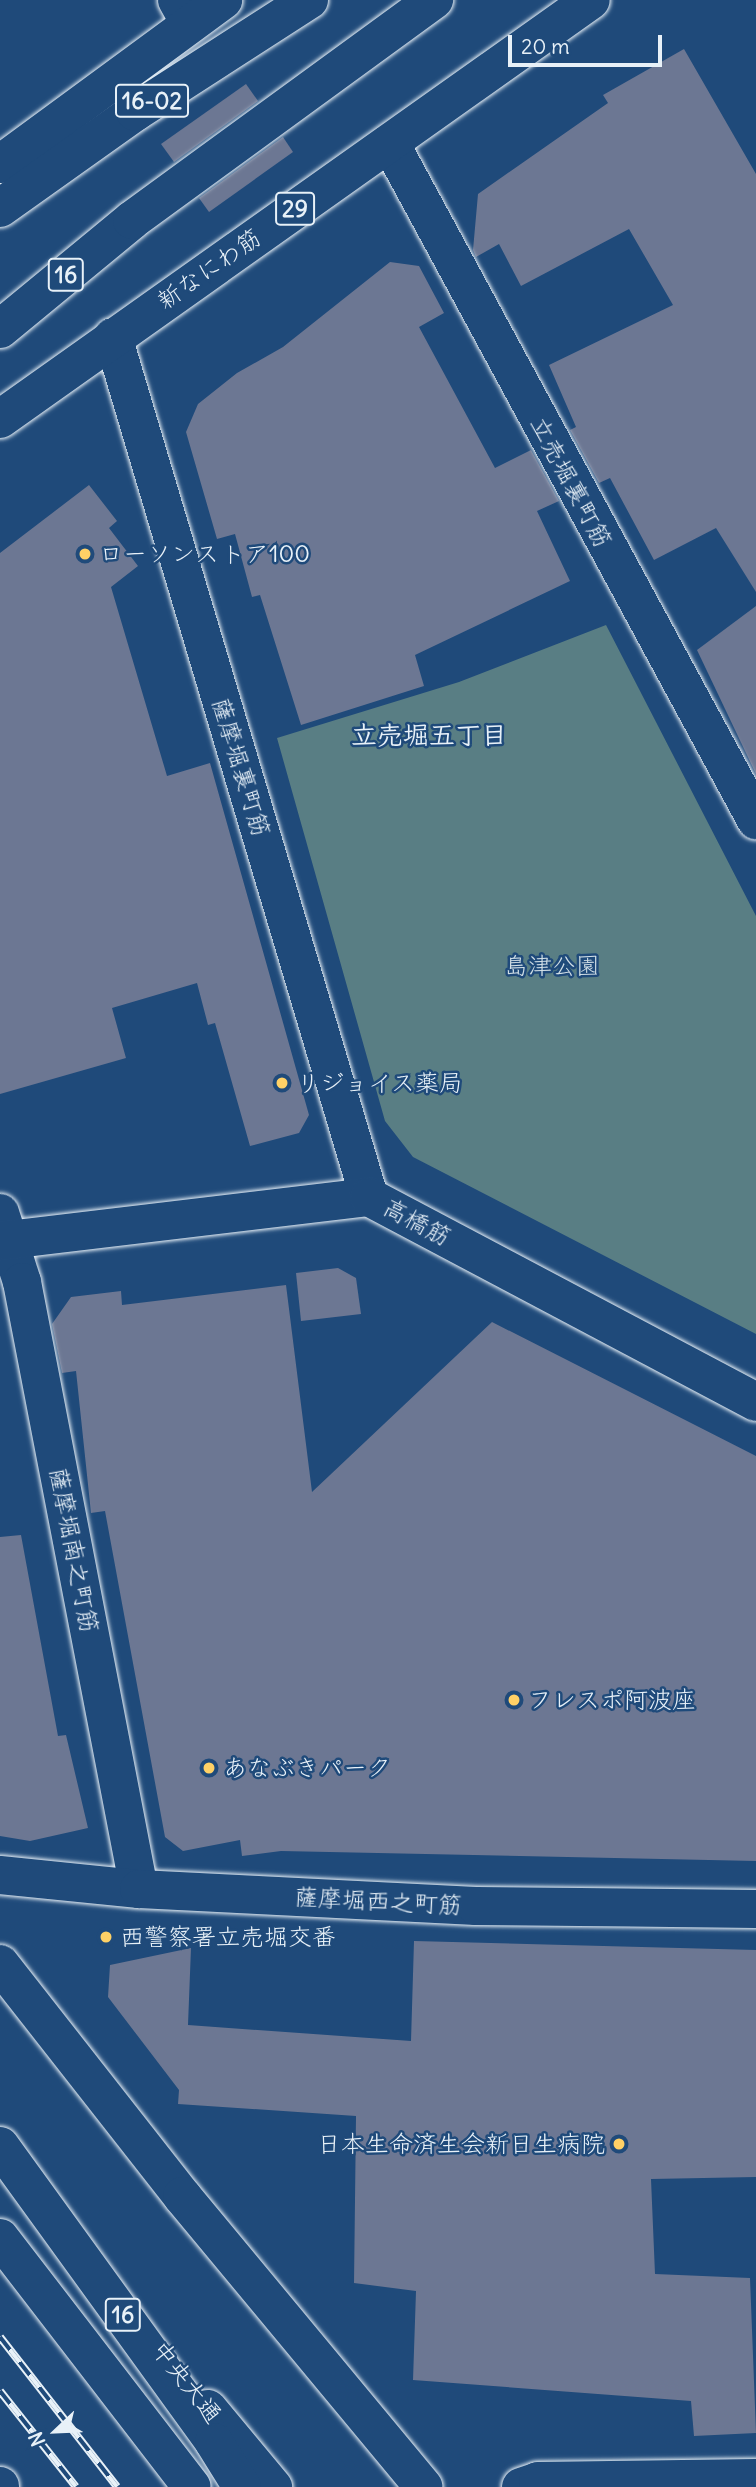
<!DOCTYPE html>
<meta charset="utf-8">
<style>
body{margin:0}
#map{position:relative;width:756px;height:2487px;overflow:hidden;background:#1f4a7a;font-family:Delius,"Klee One",sans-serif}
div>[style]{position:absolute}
.green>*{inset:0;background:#597e84}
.building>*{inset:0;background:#6c7793}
.roads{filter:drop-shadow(0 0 2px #e8f1f8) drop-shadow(0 0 2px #e8f1f8)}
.street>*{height:38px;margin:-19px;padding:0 19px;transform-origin:19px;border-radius:19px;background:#1f4a7a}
.secondary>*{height:38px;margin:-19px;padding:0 19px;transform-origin:19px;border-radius:19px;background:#1f4a7a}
.primary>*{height:38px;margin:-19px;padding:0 19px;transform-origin:19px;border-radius:19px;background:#1f4a7a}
.highway>*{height:38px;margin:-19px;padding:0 19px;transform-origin:19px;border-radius:19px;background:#1f4a7a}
.rail>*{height:8px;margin-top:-4px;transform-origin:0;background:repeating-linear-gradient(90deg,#1f4a7a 0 16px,#e8f1f8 0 32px);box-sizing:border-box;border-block:2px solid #e8f1f8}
.dots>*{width:19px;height:19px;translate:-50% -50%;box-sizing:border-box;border:4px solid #1f4a7a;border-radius:50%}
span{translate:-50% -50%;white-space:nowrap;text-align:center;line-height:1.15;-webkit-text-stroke:5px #1f4a7a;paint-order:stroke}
.shield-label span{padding:2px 5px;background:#1f4a7a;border:2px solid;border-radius:5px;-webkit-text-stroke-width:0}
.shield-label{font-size:23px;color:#e8f1f8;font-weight:700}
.street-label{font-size:24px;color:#e8f1f8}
.poi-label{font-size:24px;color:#e8f1f8}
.left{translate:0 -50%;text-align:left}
.right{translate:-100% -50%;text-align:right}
.park-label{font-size:24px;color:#d3e0e7}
.neighbourhood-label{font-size:26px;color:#e8f1f8;font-weight:700}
.north{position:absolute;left:21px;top:2396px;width:70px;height:70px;-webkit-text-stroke:5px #1f4a7a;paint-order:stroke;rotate:247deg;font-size:19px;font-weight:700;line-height:28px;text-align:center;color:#e8f1f8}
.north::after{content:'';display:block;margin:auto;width:24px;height:32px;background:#e8f1f8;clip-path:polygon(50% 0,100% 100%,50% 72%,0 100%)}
.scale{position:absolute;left:508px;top:35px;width:154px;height:32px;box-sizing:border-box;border:4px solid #e8f1f8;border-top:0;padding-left:9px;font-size:21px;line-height:24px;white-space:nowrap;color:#e8f1f8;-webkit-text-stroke:5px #1f4a7a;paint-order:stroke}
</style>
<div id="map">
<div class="green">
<div style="clip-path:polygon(606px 625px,756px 916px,756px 1334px,413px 1157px,385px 1121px,277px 738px,459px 682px)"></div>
</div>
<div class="building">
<div style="clip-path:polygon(684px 49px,756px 174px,756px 592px,716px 528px,654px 560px,610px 478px,599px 483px,570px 430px,576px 427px,549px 365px,673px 305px,629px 229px,521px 286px,499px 244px,476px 257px,473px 250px,478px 194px,608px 103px,603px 95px)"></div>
<div style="clip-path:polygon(246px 84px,258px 101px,174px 162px,161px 144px)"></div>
<div style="clip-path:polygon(283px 137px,293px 152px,209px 212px,199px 198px)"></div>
<div style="clip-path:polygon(390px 262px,419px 266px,444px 313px,419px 327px,495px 468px,531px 450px,559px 501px,537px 511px,570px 581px,415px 655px,424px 686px,301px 725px,260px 595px,252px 597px,235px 534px,217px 539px,186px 432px,198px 404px,237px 373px,283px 347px)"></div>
<div style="clip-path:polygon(89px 485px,117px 521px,109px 528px,138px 566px,111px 587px,167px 776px,210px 763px,309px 1115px,299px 1133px,250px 1146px,215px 1023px,208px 1025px,197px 983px,112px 1008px,126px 1058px,0 1094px,0 553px)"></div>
<div style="clip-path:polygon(756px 606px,756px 774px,697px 650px)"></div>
<div style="clip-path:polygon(338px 1268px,356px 1278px,361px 1314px,301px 1321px,296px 1273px)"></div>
<div style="clip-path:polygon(286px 1285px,312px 1492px,492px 1322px,756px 1456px,756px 1861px,281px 1851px,242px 1856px,240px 1840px,183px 1851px,165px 1837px,105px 1511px,91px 1513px,76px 1371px,62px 1373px,52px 1324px,71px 1297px,121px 1291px,122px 1305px)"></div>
<div style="clip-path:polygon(21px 1535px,58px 1736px,66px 1735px,88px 1828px,30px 1841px,0 1836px,0 1537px)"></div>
<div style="clip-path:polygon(414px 1941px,756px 1950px,756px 2177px,651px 2179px,655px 2274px,750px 2278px,756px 2433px,694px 2436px,691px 2401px,413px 2380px,416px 2291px,354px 2283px,356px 2116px,178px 2104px,179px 2090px,108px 1997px,110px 1965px,191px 1948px,188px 2025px,411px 2041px)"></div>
</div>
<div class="roads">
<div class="street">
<div style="left:177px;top:0;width:26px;rotate:61deg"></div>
<div style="left:113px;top:337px;width:897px;rotate:73.42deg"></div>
<div style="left:0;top:1213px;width:72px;rotate:72.3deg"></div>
<div style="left:22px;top:1282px;width:618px;rotate:79.09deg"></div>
<div style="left:0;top:1875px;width:140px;rotate:5.8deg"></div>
<div style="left:139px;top:1889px;width:337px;rotate:2.9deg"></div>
<div style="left:476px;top:1906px;width:280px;rotate:0.6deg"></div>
<div style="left:0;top:1964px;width:295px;rotate:51.9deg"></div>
<div style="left:182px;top:2196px;width:378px;rotate:50.3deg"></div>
</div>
<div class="secondary">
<div style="left:390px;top:143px;width:770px;rotate:61.6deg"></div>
<div style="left:0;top:1241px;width:372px;rotate:-6.8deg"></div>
<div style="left:369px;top:1197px;width:438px;rotate:27.9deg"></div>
<div style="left:521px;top:2487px;width:18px;rotate:-19deg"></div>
<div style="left:538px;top:2481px;width:218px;rotate:-0.8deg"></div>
</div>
<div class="primary">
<div style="left:0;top:164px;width:277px;rotate:-36.3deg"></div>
<div style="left:0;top:419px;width:724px;rotate:-35.34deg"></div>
<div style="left:208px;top:2409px;width:102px;rotate:50.2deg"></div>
</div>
<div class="highway">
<div style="left:0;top:208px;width:166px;rotate:-35.4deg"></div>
<div style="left:135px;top:112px;width:207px;rotate:-32.8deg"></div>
<div style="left:0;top:329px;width:171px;rotate:-39.5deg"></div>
<div style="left:132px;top:220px;width:374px;rotate:-36.1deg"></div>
<div style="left:0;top:2146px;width:365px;rotate:54.1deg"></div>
<div style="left:214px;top:2442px;width:53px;rotate:58.1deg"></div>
<div style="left:0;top:2238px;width:314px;rotate:52.4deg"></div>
<div style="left:0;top:2486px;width:1px;rotate:90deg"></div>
</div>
</div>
<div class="rail">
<div style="left:0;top:2337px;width:190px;rotate:52deg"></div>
<div style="left:0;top:2391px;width:122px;rotate:51.6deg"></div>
</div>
<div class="dots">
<div style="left:85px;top:554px;background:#ffd166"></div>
<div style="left:282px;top:1083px;background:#ffd166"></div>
<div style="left:514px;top:1700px;background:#ffd166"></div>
<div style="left:209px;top:1768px;background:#ffd166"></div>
<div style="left:106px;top:1937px;background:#ffd166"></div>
<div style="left:619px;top:2144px;background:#ffd166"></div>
</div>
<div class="shield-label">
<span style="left:152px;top:101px">16-02</span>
<span style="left:295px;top:209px">29</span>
<span style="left:66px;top:275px">16</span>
<span style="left:123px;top:2315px">16</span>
</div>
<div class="street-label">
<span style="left:209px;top:269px;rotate:-35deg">新なにわ筋</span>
<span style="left:571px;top:482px;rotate:62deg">立売堀裏町筋</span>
<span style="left:241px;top:767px;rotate:73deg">薩摩堀裏町筋</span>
<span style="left:417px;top:1222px;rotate:28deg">高橋筋</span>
<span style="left:74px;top:1550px;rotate:79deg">薩摩堀南之町筋</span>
<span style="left:378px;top:1901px;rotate:3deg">薩摩堀西之町筋</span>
<span style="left:187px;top:2382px;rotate:52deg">中央大通</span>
</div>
<div class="poi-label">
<span class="left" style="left:99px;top:554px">ローソンストア100</span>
<span class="left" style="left:296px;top:1083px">リジョイス薬局</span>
<span class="left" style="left:528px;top:1700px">フレスポ阿波座</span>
<span class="left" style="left:223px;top:1768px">あなぶきパーク</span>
<span class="left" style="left:120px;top:1937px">西警察署立売堀交番</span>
<span class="right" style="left:605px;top:2144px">日本生命済生会新日生病院</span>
</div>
<div class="park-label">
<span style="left:552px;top:966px">島津公園</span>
</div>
<div class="neighbourhood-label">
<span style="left:429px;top:735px">立売堀五丁目</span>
</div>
<div class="north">N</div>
<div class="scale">20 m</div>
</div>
